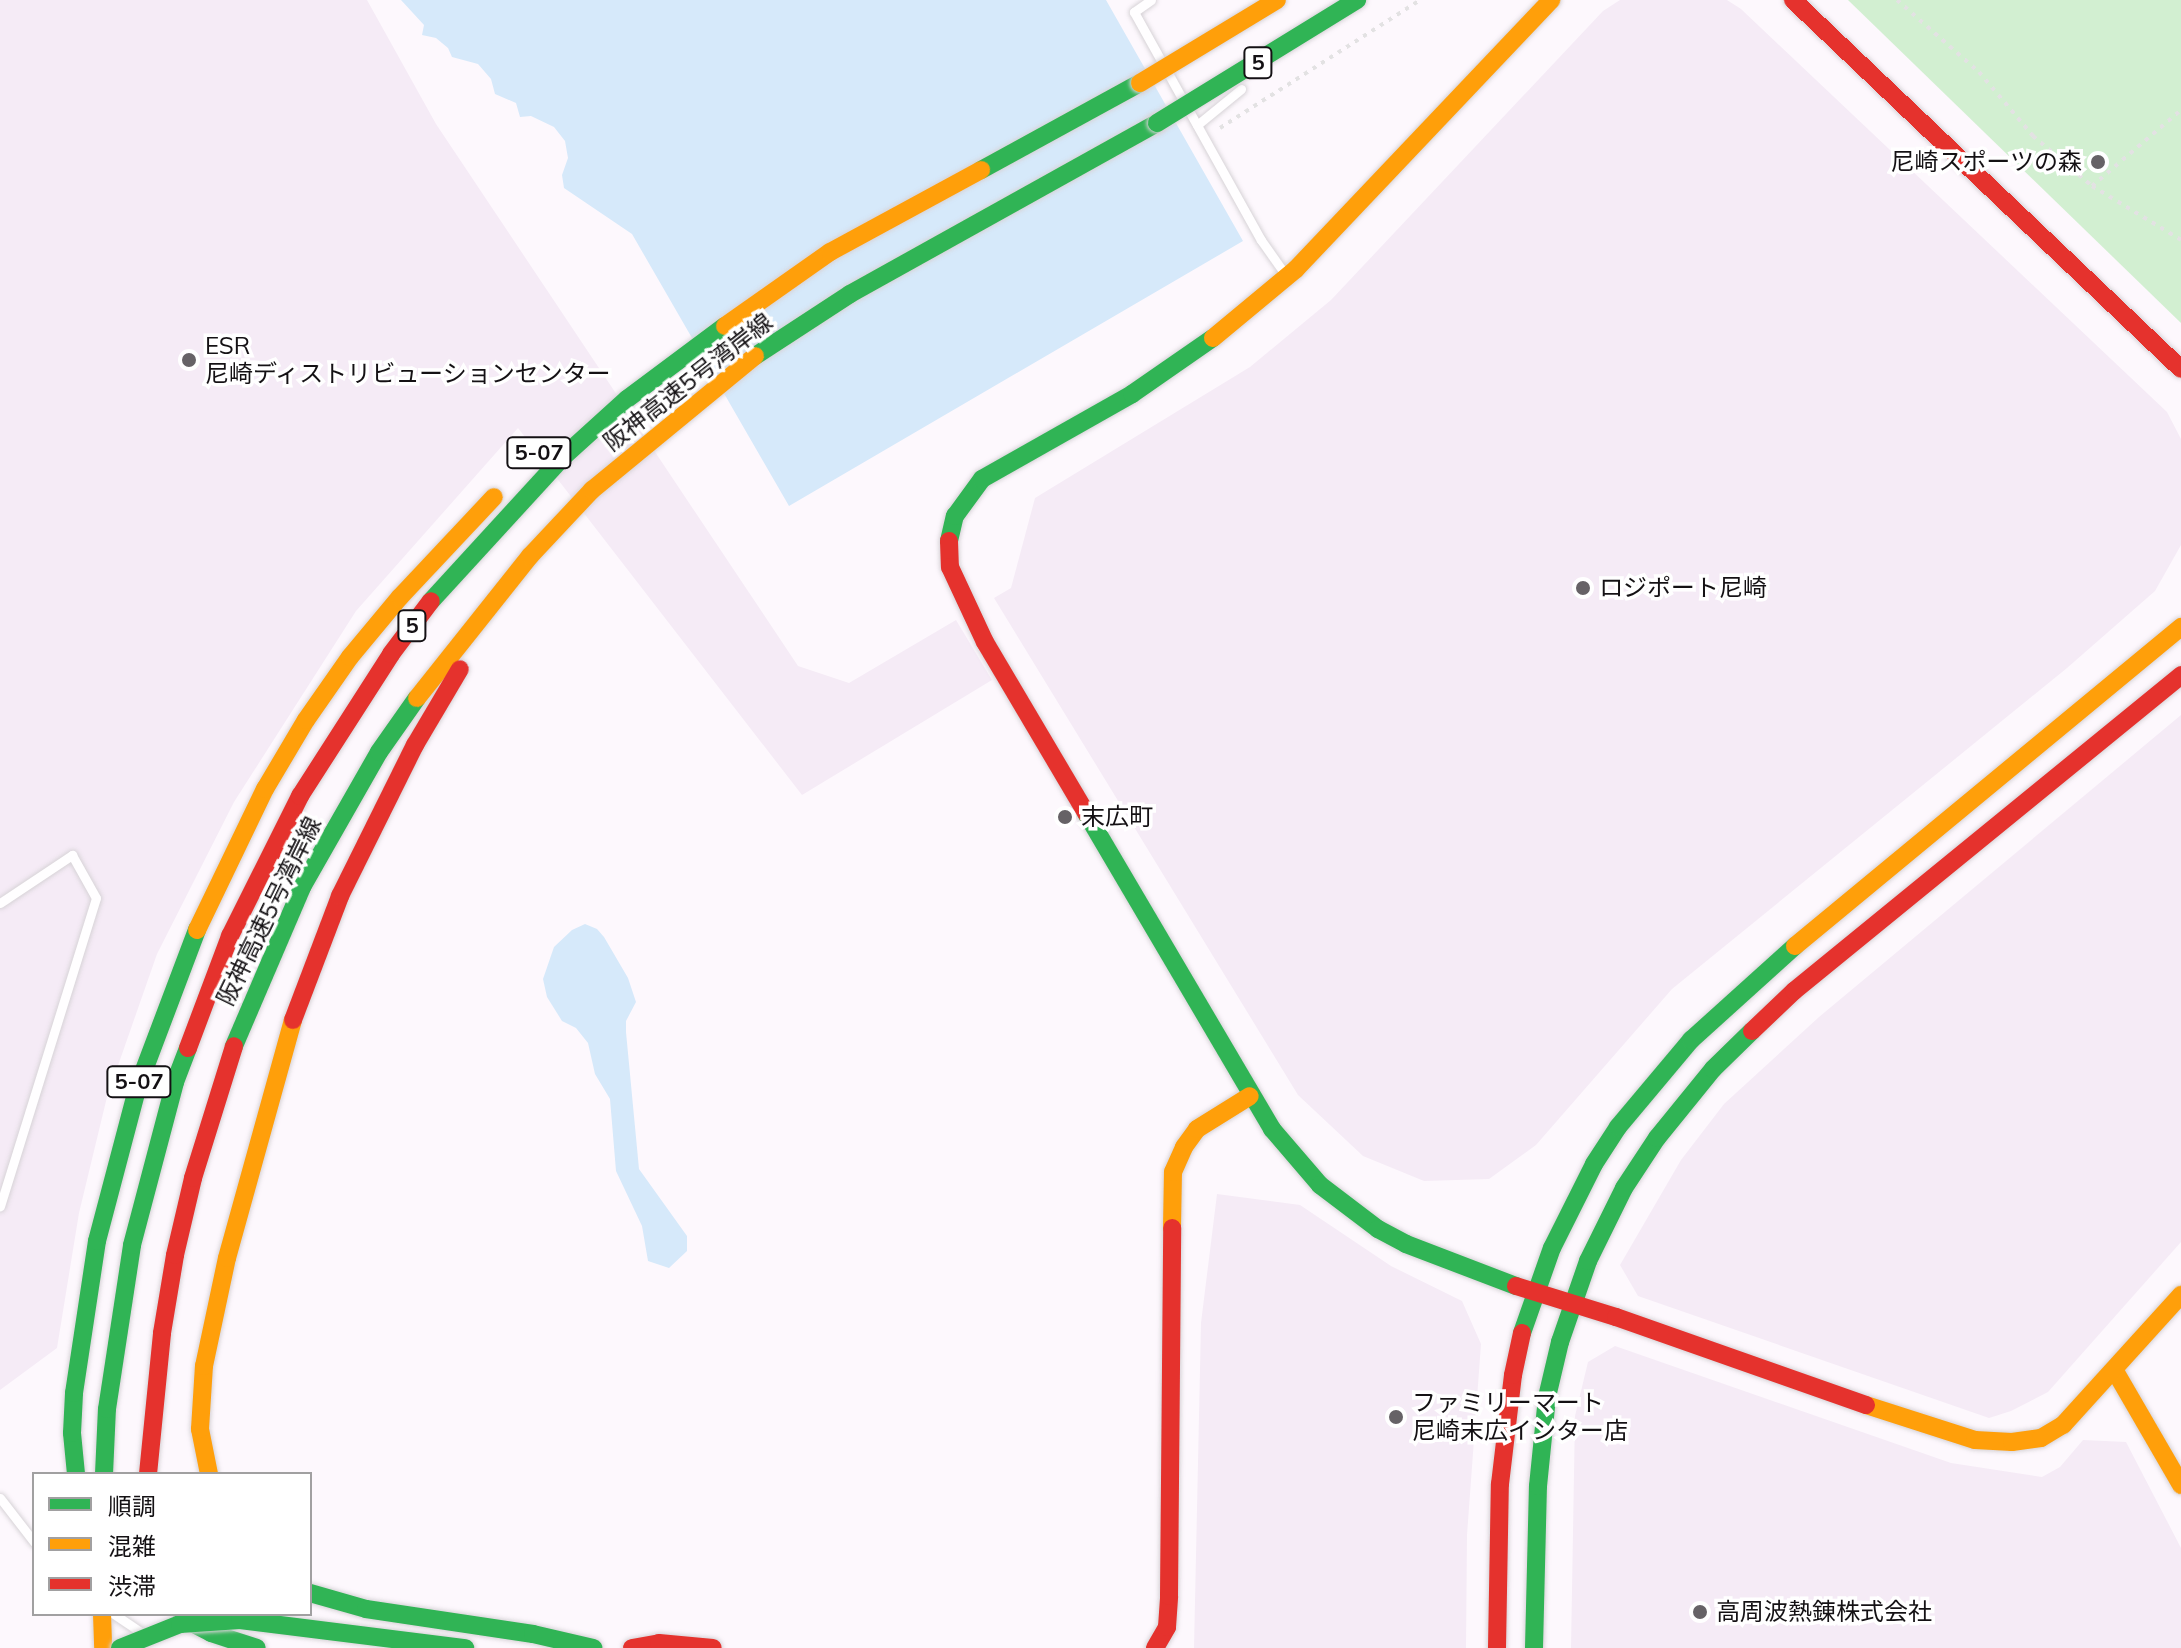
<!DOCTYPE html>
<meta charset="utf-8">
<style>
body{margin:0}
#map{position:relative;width:2181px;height:1648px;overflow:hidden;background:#fdf8fd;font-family:Mulish,"Noto Sans JP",sans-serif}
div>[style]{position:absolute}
.built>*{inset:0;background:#f5ebf6}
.green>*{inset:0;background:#d2efd1}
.water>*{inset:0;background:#d6e9fa}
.path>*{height:4px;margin-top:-2px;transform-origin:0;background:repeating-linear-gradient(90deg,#e3e2e3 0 4px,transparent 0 10px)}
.roads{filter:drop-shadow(0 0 2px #d7d3d7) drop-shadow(0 0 2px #d7d3d7)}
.lane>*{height:9px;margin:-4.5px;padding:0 4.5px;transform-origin:4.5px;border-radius:4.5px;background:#fffeff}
.fast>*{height:18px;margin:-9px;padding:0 9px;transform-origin:9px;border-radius:9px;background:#30b455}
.slow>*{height:18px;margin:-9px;padding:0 9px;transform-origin:9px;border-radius:9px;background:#ff9f0a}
.jam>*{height:18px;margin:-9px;padding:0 9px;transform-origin:9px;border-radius:9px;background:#e5322d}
.bridges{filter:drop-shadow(0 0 2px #d7d3d7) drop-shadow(0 0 2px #d7d3d7)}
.fast-bridge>*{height:18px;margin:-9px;padding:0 9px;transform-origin:9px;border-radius:9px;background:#30b455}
.slow-bridge>*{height:18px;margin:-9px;padding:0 9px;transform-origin:9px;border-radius:9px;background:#ff9f0a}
.dots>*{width:22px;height:22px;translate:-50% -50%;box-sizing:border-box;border:4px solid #fff;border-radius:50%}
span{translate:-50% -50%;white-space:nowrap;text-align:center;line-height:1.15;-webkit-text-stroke:7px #fff;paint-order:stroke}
.shield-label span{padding:2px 6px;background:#fff;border:2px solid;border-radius:6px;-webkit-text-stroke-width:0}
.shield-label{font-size:22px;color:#141114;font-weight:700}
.poi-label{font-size:24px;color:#141114}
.right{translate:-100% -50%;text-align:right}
.left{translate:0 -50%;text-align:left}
.street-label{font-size:24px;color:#141114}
.legend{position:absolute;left:32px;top:1472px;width:280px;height:144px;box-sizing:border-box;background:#fff;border:2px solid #a1a0a1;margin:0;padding:10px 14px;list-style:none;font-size:24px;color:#141114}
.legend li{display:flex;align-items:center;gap:16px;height:40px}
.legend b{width:40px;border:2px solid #a1a0a1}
</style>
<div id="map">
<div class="built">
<div style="clip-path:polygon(0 0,367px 0,436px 124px,798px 666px,849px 683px,956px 620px,992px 680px,802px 795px,518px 428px,356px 611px,234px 802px,157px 954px,107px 1097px,79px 1213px,57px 1348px,0 1390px)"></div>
<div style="clip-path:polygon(1620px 0,1727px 0,1741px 9px,2167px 412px,2181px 439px,2181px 545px,2155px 591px,2067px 668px,1672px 989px,1536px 1145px,1489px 1179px,1424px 1181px,1363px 1156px,1298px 1095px,994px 598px,1011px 588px,1035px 498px,1250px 367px,1331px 300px,1603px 11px)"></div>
<div style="clip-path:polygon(2181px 715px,2181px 1242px,2048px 1392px,2011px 1411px,1989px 1418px,1638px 1296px,1620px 1265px,1681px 1160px,1724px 1104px,1819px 1017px)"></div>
<div style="clip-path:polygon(1217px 1194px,1300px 1205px,1391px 1266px,1462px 1301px,1481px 1344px,1467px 1535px,1466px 1648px,1194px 1648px,1201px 1323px)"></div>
<div style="clip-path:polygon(1615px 1346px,1951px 1463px,2042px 1477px,2060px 1467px,2083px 1440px,2126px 1442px,2181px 1548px,2181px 1648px,1571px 1648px,1575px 1416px,1588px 1362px)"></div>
</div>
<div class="green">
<div style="clip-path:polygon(1848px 0,2181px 0,2181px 323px)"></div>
</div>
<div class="water">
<div style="clip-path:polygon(401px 0,1106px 0,1243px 241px,789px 506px,632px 234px,564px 188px,562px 175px,568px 158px,565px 141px,554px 127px,531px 116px,520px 117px,516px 103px,495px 94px,491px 79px,478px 64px,452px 57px,448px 48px,436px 38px,422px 35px,424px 25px)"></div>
<div style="clip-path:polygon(585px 924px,597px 929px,604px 937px,628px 978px,636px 1002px,626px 1021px,626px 1032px,639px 1169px,687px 1236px,687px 1251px,669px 1268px,648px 1261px,642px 1226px,616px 1171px,610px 1099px,595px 1074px,588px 1043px,576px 1028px,562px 1021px,547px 997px,543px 979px,554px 947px,572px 930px)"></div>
</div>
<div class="path">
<div style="left:1897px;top:0;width:109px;rotate:41.3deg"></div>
<div style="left:1979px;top:72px;width:84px;rotate:49.8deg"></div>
<div style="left:2033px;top:136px;width:77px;rotate:40.3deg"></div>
<div style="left:2092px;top:186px;width:104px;rotate:31.2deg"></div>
<div style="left:1220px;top:128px;width:237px;rotate:-32.6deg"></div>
<div style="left:2092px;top:186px;width:117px;rotate:-40.5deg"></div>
</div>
<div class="roads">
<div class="lane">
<div style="left:1151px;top:0;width:21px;rotate:145deg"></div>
<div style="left:1134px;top:12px;width:261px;rotate:60.9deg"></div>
<div style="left:1261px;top:240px;width:42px;rotate:54.8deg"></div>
<div style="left:1197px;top:125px;width:57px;rotate:-39.3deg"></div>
<div style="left:0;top:903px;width:87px;rotate:-33.7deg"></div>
<div style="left:72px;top:855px;width:49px;rotate:60.8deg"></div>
<div style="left:96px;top:898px;width:323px;rotate:107.3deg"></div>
<div style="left:0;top:1498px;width:56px;rotate:52.3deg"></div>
<div style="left:114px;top:1614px;width:32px;rotate:34deg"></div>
</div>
<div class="fast">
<div style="left:981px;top:170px;width:181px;rotate:-28.7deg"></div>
<div style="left:755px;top:356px;width:113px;rotate:-33.1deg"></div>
<div style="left:850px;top:294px;width:351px;rotate:-29.1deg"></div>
<div style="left:949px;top:541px;width:26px;rotate:-77deg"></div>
<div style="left:955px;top:516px;width:46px;rotate:-53.9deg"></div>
<div style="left:982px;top:479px;width:172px;rotate:-29.5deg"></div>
<div style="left:1132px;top:394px;width:98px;rotate:-34.7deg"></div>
<div style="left:431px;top:601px;width:195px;rotate:-47.5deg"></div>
<div style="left:563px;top:457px;width:86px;rotate:-42.2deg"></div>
<div style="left:627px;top:399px;width:122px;rotate:-36.7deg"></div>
<div style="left:1086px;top:813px;width:367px;rotate:59.5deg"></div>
<div style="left:1272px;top:1129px;width:74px;rotate:49.4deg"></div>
<div style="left:1320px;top:1185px;width:73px;rotate:37.2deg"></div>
<div style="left:1378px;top:1229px;width:32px;rotate:28deg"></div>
<div style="left:1406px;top:1244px;width:118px;rotate:20.9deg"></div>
<div style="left:234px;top:1046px;width:173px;rotate:-66.8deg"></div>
<div style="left:302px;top:887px;width:155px;rotate:-60.3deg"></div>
<div style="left:379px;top:752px;width:66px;rotate:-54.9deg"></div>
<div style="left:1522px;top:1333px;width:90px;rotate:-70.6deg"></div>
<div style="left:1552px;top:1248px;width:94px;rotate:-63.4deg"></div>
<div style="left:1594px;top:1164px;width:44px;rotate:-57deg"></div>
<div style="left:1618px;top:1127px;width:114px;rotate:-50deg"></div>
<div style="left:1691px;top:1040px;width:140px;rotate:-42.1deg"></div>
<div style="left:76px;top:1474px;width:41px;rotate:-95.6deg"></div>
<div style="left:72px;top:1433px;width:40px;rotate:-87.1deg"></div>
<div style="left:74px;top:1393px;width:154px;rotate:-81.4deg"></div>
<div style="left:97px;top:1241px;width:160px;rotate:-75.2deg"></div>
<div style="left:138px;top:1086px;width:167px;rotate:-69.3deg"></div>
<div style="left:104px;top:1474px;width:65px;rotate:-87.4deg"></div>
<div style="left:107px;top:1409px;width:166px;rotate:-81.3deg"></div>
<div style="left:132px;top:1245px;width:169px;rotate:-75.2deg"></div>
<div style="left:175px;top:1082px;width:36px;rotate:-69deg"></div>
<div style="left:310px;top:1593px;width:58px;rotate:15.9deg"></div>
<div style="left:366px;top:1609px;width:169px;rotate:8.5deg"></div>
<div style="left:533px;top:1634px;width:62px;rotate:13.1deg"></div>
<div style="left:182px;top:1618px;width:33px;rotate:27deg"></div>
<div style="left:211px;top:1633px;width:48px;rotate:18.1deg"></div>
<div style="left:1534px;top:1648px;width:162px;rotate:-88.6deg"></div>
<div style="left:1538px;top:1486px;width:89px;rotate:-84.2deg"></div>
<div style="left:1547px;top:1397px;width:57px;rotate:-76.7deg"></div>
<div style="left:1560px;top:1342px;width:86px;rotate:-70.9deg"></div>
<div style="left:1588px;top:1261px;width:81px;rotate:-63.7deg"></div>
<div style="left:1624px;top:1188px;width:60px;rotate:-56.6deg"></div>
<div style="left:1657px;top:1138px;width:89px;rotate:-50.9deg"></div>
<div style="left:1713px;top:1069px;width:54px;rotate:-44.3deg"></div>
</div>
<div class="slow">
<div style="left:725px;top:326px;width:128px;rotate:-35.2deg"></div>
<div style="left:830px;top:252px;width:172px;rotate:-28.5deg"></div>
<div style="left:1213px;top:338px;width:108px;rotate:-39.7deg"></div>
<div style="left:1296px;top:269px;width:371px;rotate:-46.5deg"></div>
<div style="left:417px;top:698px;width:181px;rotate:-51.5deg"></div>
<div style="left:530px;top:556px;width:91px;rotate:-46.8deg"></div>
<div style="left:592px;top:490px;width:211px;rotate:-39.4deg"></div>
<div style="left:197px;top:930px;width:157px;rotate:-64.3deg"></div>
<div style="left:265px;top:789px;width:80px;rotate:-59.3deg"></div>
<div style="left:306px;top:720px;width:77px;rotate:-55.1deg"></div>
<div style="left:350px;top:657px;width:78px;rotate:-50.2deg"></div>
<div style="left:400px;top:597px;width:137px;rotate:-46.8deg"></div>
<div style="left:1795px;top:946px;width:501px;rotate:-39.57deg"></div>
<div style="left:1172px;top:1228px;width:56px;rotate:-89deg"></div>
<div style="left:1173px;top:1172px;width:27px;rotate:-66deg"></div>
<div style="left:1184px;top:1147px;width:22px;rotate:-54deg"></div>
<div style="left:1197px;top:1129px;width:62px;rotate:-31.9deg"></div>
<div style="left:2115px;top:1371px;width:132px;rotate:59.9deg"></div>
<div style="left:1866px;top:1405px;width:114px;rotate:17.8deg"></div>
<div style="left:1975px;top:1440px;width:37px;rotate:3deg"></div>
<div style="left:2012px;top:1442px;width:29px;rotate:-8deg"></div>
<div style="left:2041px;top:1438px;width:26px;rotate:-31deg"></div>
<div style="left:2063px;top:1425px;width:176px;rotate:-47.8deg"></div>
<div style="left:209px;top:1474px;width:46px;rotate:-101.3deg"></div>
<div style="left:200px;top:1429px;width:63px;rotate:-86.4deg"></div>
<div style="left:204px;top:1366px;width:110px;rotate:-78deg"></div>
<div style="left:227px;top:1258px;width:247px;rotate:-74.5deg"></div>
<div style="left:102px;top:1614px;width:34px;rotate:88deg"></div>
</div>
<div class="jam">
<div style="left:1793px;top:0;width:535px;rotate:43.56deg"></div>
<div style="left:949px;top:541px;width:26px;rotate:88deg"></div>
<div style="left:950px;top:567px;width:83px;rotate:65deg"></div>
<div style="left:985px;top:642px;width:199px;rotate:59.4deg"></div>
<div style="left:293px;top:1020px;width:133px;rotate:-69.2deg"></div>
<div style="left:340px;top:896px;width:169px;rotate:-63.6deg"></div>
<div style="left:415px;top:745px;width:88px;rotate:-59.4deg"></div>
<div style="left:1752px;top:1031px;width:58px;rotate:-43.6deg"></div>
<div style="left:1794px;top:991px;width:500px;rotate:-39.2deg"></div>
<div style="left:188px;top:1048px;width:120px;rotate:-69.4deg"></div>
<div style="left:230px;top:936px;width:157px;rotate:-63.4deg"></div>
<div style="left:300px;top:796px;width:169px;rotate:-57.3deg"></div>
<div style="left:391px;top:654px;width:66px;rotate:-53deg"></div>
<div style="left:1516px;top:1286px;width:105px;rotate:17.2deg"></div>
<div style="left:1616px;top:1317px;width:265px;rotate:19.4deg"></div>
<div style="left:148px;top:1474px;width:142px;rotate:-84.3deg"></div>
<div style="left:162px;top:1333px;width:79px;rotate:-80.5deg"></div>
<div style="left:175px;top:1255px;width:79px;rotate:-76.8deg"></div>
<div style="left:193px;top:1178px;width:138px;rotate:-72.7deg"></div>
<div style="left:632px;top:1648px;width:27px;rotate:-10deg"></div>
<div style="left:659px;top:1643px;width:54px;rotate:5.3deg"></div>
<div style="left:1155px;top:1648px;width:24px;rotate:-60deg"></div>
<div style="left:1167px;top:1627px;width:31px;rotate:-86deg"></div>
<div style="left:1169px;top:1596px;width:368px;rotate:-89.5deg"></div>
<div style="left:1497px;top:1648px;width:164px;rotate:-89deg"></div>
<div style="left:1500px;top:1484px;width:110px;rotate:-83.2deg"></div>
<div style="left:1513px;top:1375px;width:43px;rotate:-77.9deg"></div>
</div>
</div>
<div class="bridges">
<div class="fast-bridge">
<div style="left:1157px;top:123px;width:235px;rotate:-31.6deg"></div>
<div style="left:120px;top:1648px;width:65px;rotate:-21.8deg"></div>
<div style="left:180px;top:1624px;width:60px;rotate:-3.8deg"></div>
<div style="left:240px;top:1620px;width:227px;rotate:7.1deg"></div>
</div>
<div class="slow-bridge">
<div style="left:1140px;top:83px;width:160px;rotate:-31.2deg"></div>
</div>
</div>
<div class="dots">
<div style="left:2098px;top:162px;background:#666266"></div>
<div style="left:189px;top:360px;background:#666266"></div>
<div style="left:1583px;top:588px;background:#666266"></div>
<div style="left:1065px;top:817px;background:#666266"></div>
<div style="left:1396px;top:1417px;background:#666266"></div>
<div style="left:1700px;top:1612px;background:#666266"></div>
</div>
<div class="shield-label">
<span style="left:1258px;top:63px">5</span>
<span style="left:539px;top:453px">5-07</span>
<span style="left:412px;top:626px">5</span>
<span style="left:139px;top:1082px">5-07</span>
</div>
<div class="poi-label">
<span class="right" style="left:2082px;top:162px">尼崎スポーツの森</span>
<span class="left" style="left:205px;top:360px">ESR<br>尼崎ディストリビューションセンター</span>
<span class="left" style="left:1599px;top:588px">ロジポート尼崎</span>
<span class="left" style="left:1081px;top:817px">末広町</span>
<span class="left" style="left:1412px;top:1417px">ファミリーマート<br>尼崎末広インター店</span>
<span class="left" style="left:1716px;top:1612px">高周波熱錬株式会社</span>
</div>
<div class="street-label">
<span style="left:688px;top:382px;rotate:-38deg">阪神高速5号湾岸線</span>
<span style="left:269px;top:911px;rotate:-64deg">阪神高速5号湾岸線</span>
</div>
<ul class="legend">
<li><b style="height:10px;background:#30b455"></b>順調</li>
<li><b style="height:10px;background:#ff9f0a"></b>混雑</li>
<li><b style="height:10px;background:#e5322d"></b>渋滞</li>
</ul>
</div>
